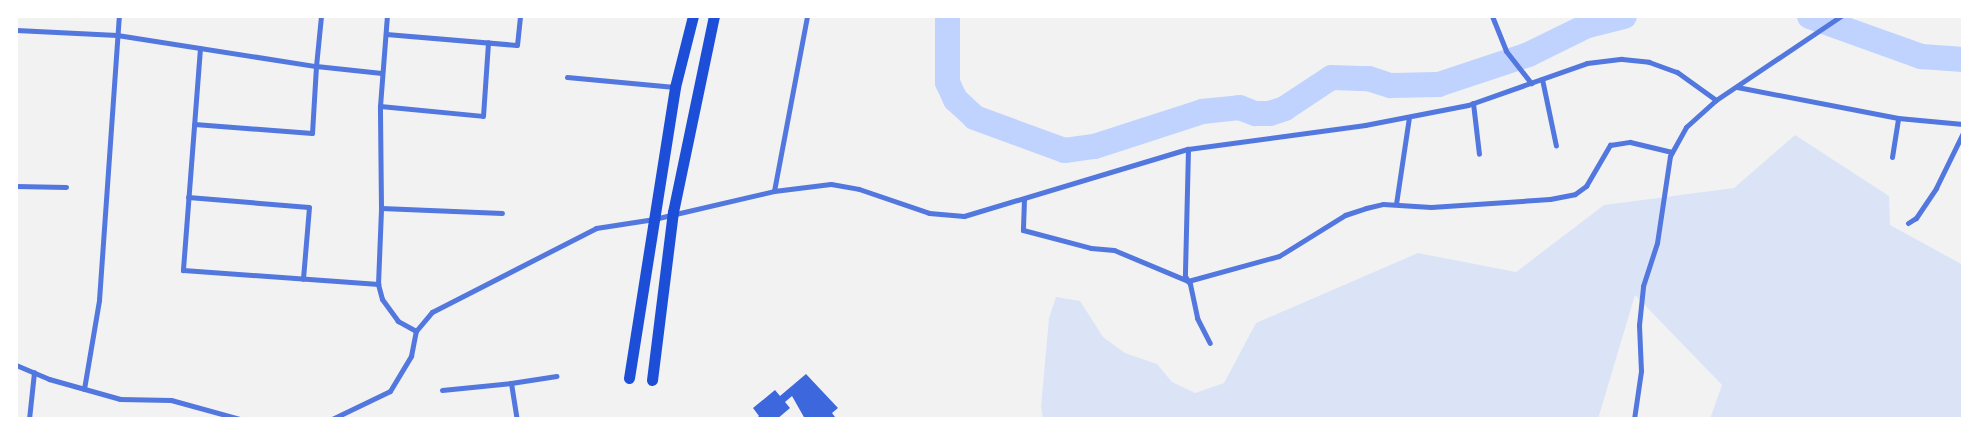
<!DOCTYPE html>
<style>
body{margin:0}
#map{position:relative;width:1979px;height:435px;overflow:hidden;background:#f2f2f2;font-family:Poppins,sans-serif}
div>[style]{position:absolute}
.green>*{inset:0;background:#dbe4f7}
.river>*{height:25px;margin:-12.5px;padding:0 12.5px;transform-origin:12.5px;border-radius:12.5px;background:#bfd3fe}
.building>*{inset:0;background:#3d67dc}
.minor>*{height:5px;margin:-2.5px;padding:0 2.5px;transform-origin:2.5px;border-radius:2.5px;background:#5277de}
.primary>*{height:11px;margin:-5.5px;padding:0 5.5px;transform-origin:5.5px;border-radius:5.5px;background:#1d4ed8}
span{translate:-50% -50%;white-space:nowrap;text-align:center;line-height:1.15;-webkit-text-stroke:5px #fff;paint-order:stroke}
.frame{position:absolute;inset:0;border:18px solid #fff;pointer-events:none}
</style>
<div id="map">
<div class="green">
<div style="clip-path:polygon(1795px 135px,1889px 196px,1890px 225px,1963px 265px,1963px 419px,1710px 419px,1722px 385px,1635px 295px,1598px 419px,1043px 419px,1041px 407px,1049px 318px,1056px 297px,1080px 301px,1103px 337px,1125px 353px,1157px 364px,1172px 382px,1195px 393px,1224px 383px,1256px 323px,1418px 253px,1516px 272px,1604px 205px,1734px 188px)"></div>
</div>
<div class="river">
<div style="left:947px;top:16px;width:66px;rotate:90deg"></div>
<div style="left:947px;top:82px;width:19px;rotate:65deg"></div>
<div style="left:955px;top:99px;width:26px;rotate:43deg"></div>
<div style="left:974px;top:117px;width:96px;rotate:20.1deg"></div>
<div style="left:1064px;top:150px;width:30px;rotate:-8deg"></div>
<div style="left:1094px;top:146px;width:114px;rotate:-18deg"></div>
<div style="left:1202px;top:111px;width:37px;rotate:-6deg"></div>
<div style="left:1239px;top:107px;width:17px;rotate:21deg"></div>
<div style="left:1255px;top:113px;width:14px"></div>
<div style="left:1269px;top:113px;width:16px;rotate:-18deg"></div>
<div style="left:1284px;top:108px;width:56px;rotate:-33.4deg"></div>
<div style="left:1331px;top:77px;width:37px;rotate:2deg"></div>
<div style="left:1368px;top:78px;width:23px;rotate:18deg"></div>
<div style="left:1390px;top:85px;width:48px;rotate:-1.2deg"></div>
<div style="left:1438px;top:84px;width:95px;rotate:-18.4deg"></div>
<div style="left:1528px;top:54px;width:66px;rotate:-26.2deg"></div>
<div style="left:1587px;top:25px;width:38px;rotate:-14deg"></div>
<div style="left:1809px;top:16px;width:119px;rotate:19.7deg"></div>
<div style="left:1921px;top:56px;width:42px;rotate:4.1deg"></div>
</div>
<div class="building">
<div style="clip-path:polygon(806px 374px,838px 408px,832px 413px,835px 417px,805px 419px,792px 396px,785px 402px,790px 408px,777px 419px,756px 419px,759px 416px,753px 408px,775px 390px,780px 396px)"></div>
</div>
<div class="minor">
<div style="left:321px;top:16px;width:50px;rotate:95.7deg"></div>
<div style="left:316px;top:66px;width:66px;rotate:6.1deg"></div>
<div style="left:1492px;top:16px;width:38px;rotate:68deg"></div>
<div style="left:1506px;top:51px;width:41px;rotate:52deg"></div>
<div style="left:16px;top:30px;width:101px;rotate:2.8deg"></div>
<div style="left:117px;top:35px;width:201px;rotate:8.9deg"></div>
<div style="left:316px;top:66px;width:67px;rotate:93.4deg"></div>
<div style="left:312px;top:133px;width:118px;rotate:-175.6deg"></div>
<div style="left:386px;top:34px;width:131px;rotate:4.8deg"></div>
<div style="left:517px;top:45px;width:29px;rotate:-84deg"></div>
<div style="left:200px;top:48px;width:223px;rotate:94.4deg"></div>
<div style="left:183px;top:270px;width:196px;rotate:4.1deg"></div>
<div style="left:567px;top:77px;width:108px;rotate:5.3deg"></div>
<div style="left:1542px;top:79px;width:68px;rotate:78.2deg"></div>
<div style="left:1737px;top:87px;width:164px;rotate:10.9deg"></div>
<div style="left:1898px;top:118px;width:65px;rotate:5.3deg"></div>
<div style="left:1473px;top:103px;width:51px;rotate:83.3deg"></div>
<div style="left:380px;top:106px;width:103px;rotate:5.5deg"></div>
<div style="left:483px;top:116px;width:74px;rotate:-86.1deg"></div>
<div style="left:1188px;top:149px;width:127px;rotate:91.4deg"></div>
<div style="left:1185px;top:276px;width:9px;rotate:58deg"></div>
<div style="left:1190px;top:284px;width:35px;rotate:78deg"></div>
<div style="left:1197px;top:318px;width:28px;rotate:63deg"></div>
<div style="left:1892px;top:157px;width:39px;rotate:-81deg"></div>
<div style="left:16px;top:186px;width:50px;rotate:1.1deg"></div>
<div style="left:774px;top:191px;width:178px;rotate:-79.3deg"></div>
<div style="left:188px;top:197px;width:121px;rotate:4.7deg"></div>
<div style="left:309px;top:207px;width:72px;rotate:94.8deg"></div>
<div style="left:1024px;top:199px;width:31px;rotate:92deg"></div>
<div style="left:1023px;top:230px;width:70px;rotate:14.8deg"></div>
<div style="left:1091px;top:248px;width:23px;rotate:5deg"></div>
<div style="left:1114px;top:250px;width:80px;rotate:22.7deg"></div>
<div style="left:1188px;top:281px;width:94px;rotate:-15.4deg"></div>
<div style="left:1279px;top:256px;width:78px;rotate:-31.8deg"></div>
<div style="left:1345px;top:215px;width:22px;rotate:-18deg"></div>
<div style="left:1366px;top:208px;width:17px;rotate:-13deg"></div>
<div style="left:1383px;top:204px;width:48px;rotate:3.6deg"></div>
<div style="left:1431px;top:207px;width:119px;rotate:-3.8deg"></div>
<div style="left:1550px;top:199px;width:25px;rotate:-11deg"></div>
<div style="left:1575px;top:194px;width:14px;rotate:-36deg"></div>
<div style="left:1586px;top:186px;width:48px;rotate:-59.7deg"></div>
<div style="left:1610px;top:145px;width:20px;rotate:-9deg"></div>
<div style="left:1630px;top:142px;width:43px;rotate:13.4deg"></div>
<div style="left:1396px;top:204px;width:88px;rotate:-81.5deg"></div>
<div style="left:381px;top:208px;width:102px;rotate:-90.6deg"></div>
<div style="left:380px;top:106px;width:90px;rotate:-85.6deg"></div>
<div style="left:1908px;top:223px;width:9px;rotate:-32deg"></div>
<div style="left:1916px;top:218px;width:36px;rotate:-56deg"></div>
<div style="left:1936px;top:188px;width:61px;rotate:-63.9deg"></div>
<div style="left:416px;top:331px;width:21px;rotate:-151deg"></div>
<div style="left:398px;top:321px;width:27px;rotate:-126deg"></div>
<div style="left:382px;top:299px;width:16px;rotate:-105deg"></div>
<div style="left:378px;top:284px;width:76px;rotate:-87.7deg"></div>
<div style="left:381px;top:208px;width:121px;rotate:2.4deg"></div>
<div style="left:16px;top:365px;width:36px;rotate:23deg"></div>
<div style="left:49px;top:379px;width:74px;rotate:15.7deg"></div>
<div style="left:120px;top:399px;width:51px;rotate:1.1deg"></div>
<div style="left:171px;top:400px;width:72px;rotate:15.4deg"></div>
<div style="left:511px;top:383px;width:46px;rotate:-8.8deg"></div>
<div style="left:84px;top:389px;width:90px;rotate:-80.4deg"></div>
<div style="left:99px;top:300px;width:285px;rotate:-86deg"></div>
<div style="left:442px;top:390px;width:69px;rotate:-5.8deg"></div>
<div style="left:511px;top:383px;width:36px;rotate:81deg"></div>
<div style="left:29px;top:419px;width:47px;rotate:-83.9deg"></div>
<div style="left:332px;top:419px;width:64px;rotate:-25.8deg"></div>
<div style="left:390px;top:391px;width:41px;rotate:-59deg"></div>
<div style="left:411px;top:356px;width:25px;rotate:-79deg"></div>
<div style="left:416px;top:331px;width:25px;rotate:-50deg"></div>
<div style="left:432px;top:312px;width:184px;rotate:-27.1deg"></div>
<div style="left:596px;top:228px;width:59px;rotate:-8.8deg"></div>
<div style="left:654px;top:219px;width:123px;rotate:-13.1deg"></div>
<div style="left:774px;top:191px;width:57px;rotate:-7deg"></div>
<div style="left:831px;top:184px;width:28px;rotate:10deg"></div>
<div style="left:859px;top:189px;width:74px;rotate:18.9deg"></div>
<div style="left:929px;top:213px;width:35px;rotate:5deg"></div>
<div style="left:964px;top:216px;width:234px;rotate:-16.7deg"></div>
<div style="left:1188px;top:149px;width:179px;rotate:-7.7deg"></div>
<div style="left:1365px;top:125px;width:105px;rotate:-11deg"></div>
<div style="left:1468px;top:105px;width:126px;rotate:-19.4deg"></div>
<div style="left:1587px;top:63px;width:35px;rotate:-7deg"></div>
<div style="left:1622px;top:59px;width:27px;rotate:6deg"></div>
<div style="left:1649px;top:62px;width:30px;rotate:20deg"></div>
<div style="left:1677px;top:72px;width:48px;rotate:35.7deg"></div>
<div style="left:1634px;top:419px;width:49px;rotate:-81.7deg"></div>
<div style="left:1641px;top:371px;width:46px;rotate:-92.5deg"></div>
<div style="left:1639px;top:325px;width:39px;rotate:-84deg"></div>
<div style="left:1643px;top:286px;width:45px;rotate:-72deg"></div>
<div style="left:1657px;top:243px;width:88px;rotate:-81.5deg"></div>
<div style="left:1670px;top:156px;width:33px;rotate:-61deg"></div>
<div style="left:1686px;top:127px;width:40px;rotate:-42deg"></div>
<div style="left:1716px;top:100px;width:151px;rotate:-33.9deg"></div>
</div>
<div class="primary">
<div style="left:629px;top:378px;width:295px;rotate:-81deg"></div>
<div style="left:675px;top:87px;width:73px;rotate:-75.8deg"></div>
<div style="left:652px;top:380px;width:169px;rotate:-82.9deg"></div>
<div style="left:673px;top:212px;width:200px;rotate:-78.2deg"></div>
</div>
<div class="frame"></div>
</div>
